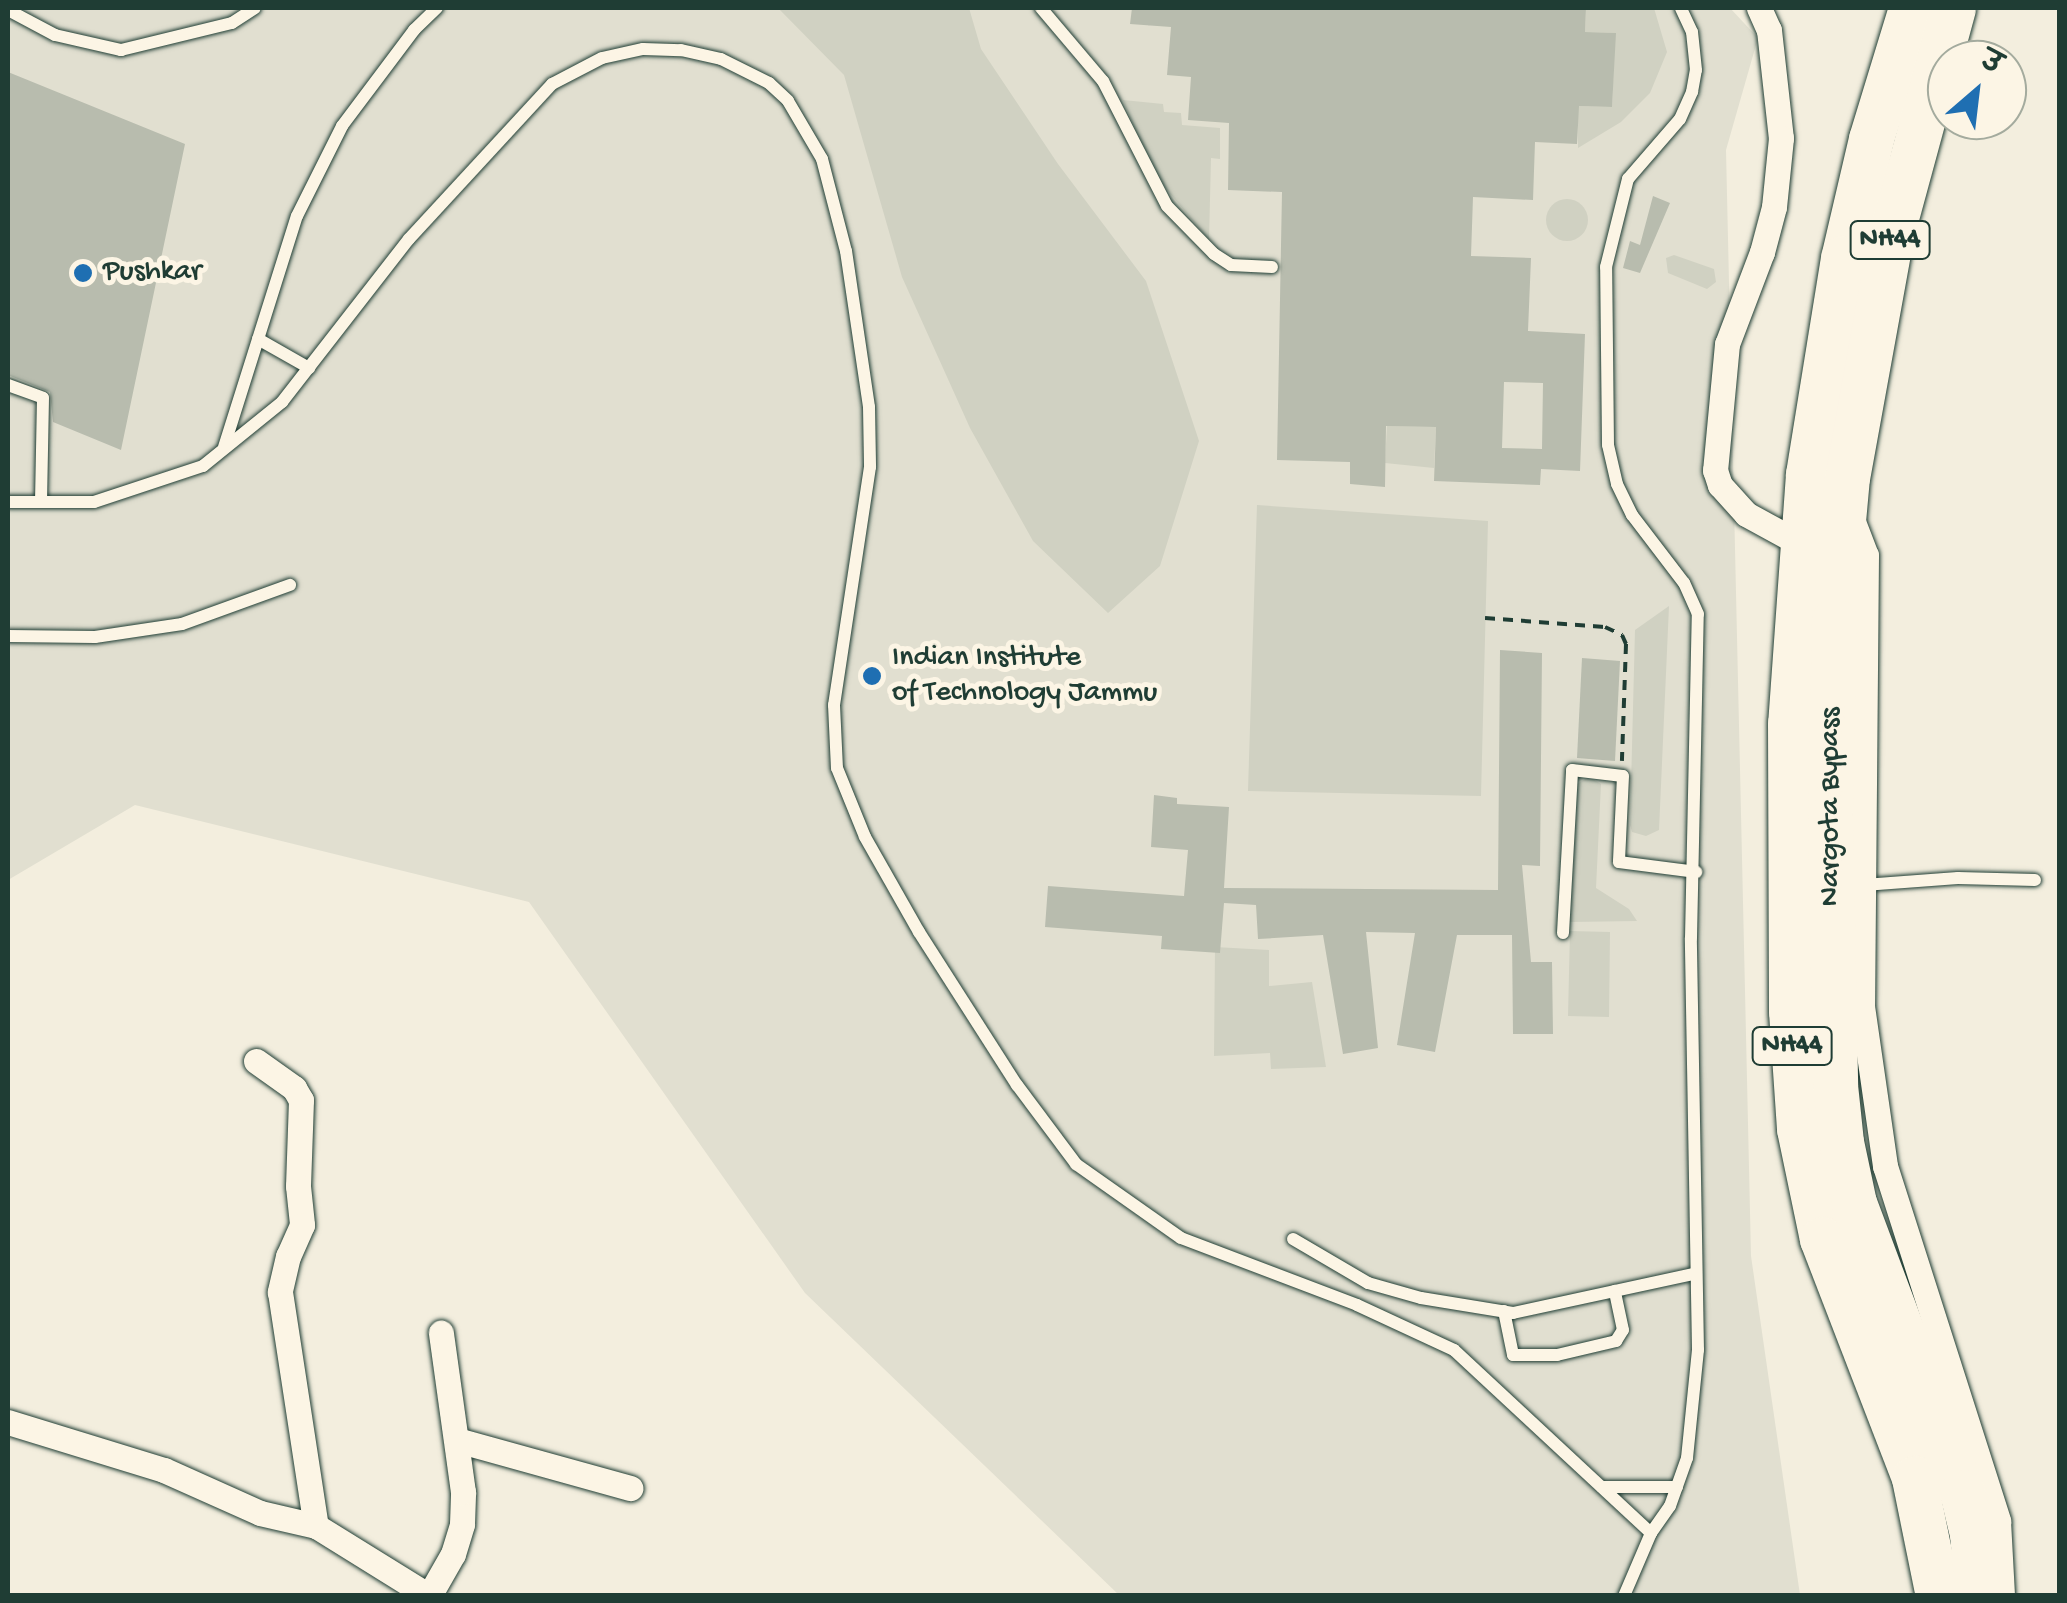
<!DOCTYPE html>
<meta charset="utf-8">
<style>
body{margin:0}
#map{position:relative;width:2067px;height:1603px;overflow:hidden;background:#f3eede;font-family:"Gochi Hand","Playpen Sans Deva",sans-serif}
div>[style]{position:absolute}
.built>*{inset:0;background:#e1dfd0}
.green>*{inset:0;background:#d0d1c2}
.round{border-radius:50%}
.building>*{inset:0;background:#b8bcae}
.path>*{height:4px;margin-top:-2px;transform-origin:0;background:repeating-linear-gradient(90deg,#1f3d34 0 10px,transparent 0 18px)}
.roads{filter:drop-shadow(0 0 2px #1f3d34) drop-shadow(0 0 2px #1f3d34)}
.lane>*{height:12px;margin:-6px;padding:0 6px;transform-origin:6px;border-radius:6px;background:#fcf5e5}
.street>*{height:25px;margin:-12.5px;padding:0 12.5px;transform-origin:12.5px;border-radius:12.5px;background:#fcf5e5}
.highway>*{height:45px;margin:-22.5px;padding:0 22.5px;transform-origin:22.5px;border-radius:22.5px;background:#fcf5e5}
.dots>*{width:28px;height:28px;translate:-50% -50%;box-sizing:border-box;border:5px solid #fcf5e5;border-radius:50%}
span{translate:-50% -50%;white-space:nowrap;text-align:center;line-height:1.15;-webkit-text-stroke:10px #fcf5e5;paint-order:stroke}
.shield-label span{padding:2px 8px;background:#fcf5e5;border:2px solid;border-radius:8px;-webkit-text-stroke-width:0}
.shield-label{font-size:28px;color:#1f3d34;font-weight:700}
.poi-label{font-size:30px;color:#1f3d34}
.left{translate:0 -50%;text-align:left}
.street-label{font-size:30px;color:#1f3d34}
.frame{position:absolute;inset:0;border:10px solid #1f3d34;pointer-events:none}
.north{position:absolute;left:1927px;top:40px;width:100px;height:100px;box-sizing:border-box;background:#fcf5e5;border:2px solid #a4ab9e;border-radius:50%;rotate:28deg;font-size:28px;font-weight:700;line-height:40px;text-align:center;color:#1f3d34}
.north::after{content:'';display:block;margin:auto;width:35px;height:45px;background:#1f6fb2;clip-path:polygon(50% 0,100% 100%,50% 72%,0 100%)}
</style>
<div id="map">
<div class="built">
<div style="clip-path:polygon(8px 8px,1730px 8px,1758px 38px,1726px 150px,1751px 1256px,1800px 1595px,1119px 1595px,805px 1293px,529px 902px,135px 805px,8px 880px)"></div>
</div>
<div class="green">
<div style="clip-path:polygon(778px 8px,969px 8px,981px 49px,1058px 164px,1146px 281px,1199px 441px,1160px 566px,1108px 613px,1033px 541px,970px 428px,902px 277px,844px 75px)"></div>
<div style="clip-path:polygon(1586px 8px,1654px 8px,1667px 52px,1650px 93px,1621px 122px,1578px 148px,1578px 106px,1612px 107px,1615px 33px,1585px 32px)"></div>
<div style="clip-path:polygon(1123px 100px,1163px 104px,1164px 112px,1181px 113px,1182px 125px,1220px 128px,1220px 159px,1211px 158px,1209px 240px,1153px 173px)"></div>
<div class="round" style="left:1546px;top:199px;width:42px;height:42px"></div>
<div style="clip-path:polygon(1674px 255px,1714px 269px,1716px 282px,1707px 289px,1668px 273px,1666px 258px)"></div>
<div style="clip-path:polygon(1387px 426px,1436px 427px,1434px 468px,1385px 463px)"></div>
<div style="clip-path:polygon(1257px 505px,1488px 521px,1481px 796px,1248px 791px)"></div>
<div style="clip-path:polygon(1669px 606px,1659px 830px,1646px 836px,1632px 832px,1630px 825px,1635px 630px)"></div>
<div style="clip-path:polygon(1589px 777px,1601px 784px,1596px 888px,1629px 909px,1637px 921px,1570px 922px,1575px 785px)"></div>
<div style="clip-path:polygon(1570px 931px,1610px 932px,1609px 1017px,1568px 1016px)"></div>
<div style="clip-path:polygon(1215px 947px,1269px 950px,1269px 986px,1312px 982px,1326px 1067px,1271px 1069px,1270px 1053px,1214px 1056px)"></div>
</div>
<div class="building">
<div style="clip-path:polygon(evenodd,1132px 8px,1586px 8px,1585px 32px,1616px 33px,1612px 107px,1579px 106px,1577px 144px,1535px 142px,1533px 200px,1473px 197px,1471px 256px,1531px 258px,1528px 331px,1585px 334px,1580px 471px,1541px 469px,1540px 485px,1434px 481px,1436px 427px,1386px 426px,1385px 487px,1350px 484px,1350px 462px,1277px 460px,1282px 192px,1228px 190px,1229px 123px,1188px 120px,1191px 77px,1167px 75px,1171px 27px,1130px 24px,1132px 8px,1504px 382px,1543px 383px,1542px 449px,1502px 448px,1504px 382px)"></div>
<div style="clip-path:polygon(8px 72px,185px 144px,121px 450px,53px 422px,50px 392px,8px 375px)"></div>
<div style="clip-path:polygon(1653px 196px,1670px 203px,1640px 273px,1623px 268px,1630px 241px,1640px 245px)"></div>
<div style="clip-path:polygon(1500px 650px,1542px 653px,1540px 866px,1522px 865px,1531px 962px,1552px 962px,1553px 1034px,1513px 1034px,1512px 935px,1457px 935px,1435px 1052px,1397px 1045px,1415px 933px,1366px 932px,1378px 1048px,1343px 1054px,1323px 935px,1258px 939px,1256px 905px,1224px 903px,1220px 953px,1161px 949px,1162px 936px,1045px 927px,1048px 886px,1184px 896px,1188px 850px,1151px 847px,1154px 795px,1177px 798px,1177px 804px,1229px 807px,1224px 888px,1498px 890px)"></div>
<div style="clip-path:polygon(1582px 658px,1620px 661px,1615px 761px,1577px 758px)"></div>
</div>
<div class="path">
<div style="left:1485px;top:618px;width:120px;rotate:4.3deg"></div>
<div style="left:1605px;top:627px;width:19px;rotate:25deg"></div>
<div style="left:1622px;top:635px;width:10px;rotate:66deg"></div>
<div style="left:1626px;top:644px;width:117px;rotate:92deg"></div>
</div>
<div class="roads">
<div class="lane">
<div style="left:1041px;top:8px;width:96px;rotate:49.7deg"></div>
<div style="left:1103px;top:81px;width:140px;rotate:62.9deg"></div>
<div style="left:1167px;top:206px;width:67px;rotate:45.6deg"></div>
<div style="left:1214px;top:254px;width:20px;rotate:33deg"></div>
<div style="left:1231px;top:265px;width:41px;rotate:2.8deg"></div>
<div style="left:8px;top:10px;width:53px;rotate:28deg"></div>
<div style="left:55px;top:35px;width:68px;rotate:12.8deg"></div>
<div style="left:121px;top:50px;width:114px;rotate:-13.7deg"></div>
<div style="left:232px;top:23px;width:27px;rotate:-33deg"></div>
<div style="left:258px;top:339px;width:59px;rotate:29.6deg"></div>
<div style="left:8px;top:385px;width:37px;rotate:20deg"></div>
<div style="left:43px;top:398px;width:104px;rotate:91.1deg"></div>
<div style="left:224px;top:447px;width:242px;rotate:-72.5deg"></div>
<div style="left:297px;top:216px;width:101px;rotate:-63.4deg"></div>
<div style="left:342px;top:126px;width:120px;rotate:-53.1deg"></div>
<div style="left:414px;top:30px;width:32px;rotate:-44deg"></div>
<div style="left:8px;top:502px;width:86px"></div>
<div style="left:94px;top:502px;width:115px;rotate:-18.3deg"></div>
<div style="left:203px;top:466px;width:102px;rotate:-39deg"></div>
<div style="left:282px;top:402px;width:207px;rotate:-52.1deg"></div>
<div style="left:409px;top:239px;width:211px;rotate:-47.3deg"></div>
<div style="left:552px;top:84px;width:56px;rotate:-27.5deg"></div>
<div style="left:602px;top:58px;width:42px;rotate:-12.4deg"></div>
<div style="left:643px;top:49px;width:38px;rotate:2deg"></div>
<div style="left:681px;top:50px;width:41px;rotate:12.7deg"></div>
<div style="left:721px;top:59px;width:54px;rotate:26.6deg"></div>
<div style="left:769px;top:83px;width:26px;rotate:43deg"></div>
<div style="left:788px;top:101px;width:67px;rotate:59.6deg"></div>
<div style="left:822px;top:159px;width:95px;rotate:75.4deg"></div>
<div style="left:846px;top:251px;width:158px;rotate:81.6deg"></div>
<div style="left:869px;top:407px;width:60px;rotate:89deg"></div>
<div style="left:870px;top:467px;width:241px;rotate:98.6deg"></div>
<div style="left:834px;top:705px;width:63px;rotate:87.3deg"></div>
<div style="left:837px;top:768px;width:74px;rotate:67.9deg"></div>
<div style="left:865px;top:837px;width:109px;rotate:60.4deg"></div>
<div style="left:919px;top:932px;width:182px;rotate:57.4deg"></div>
<div style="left:1017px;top:1085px;width:99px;rotate:53.2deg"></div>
<div style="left:1076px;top:1164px;width:128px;rotate:35.2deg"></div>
<div style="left:1181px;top:1238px;width:188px;rotate:20.8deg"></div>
<div style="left:1357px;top:1305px;width:107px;rotate:24.9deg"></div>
<div style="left:1454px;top:1350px;width:269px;rotate:42.9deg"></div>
<div style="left:8px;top:636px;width:87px;rotate:0.7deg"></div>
<div style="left:95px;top:637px;width:88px;rotate:-8.5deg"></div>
<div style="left:182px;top:624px;width:115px;rotate:-19.9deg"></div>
<div style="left:1864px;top:885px;width:94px;rotate:-4.3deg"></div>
<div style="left:1958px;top:878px;width:77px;rotate:1.5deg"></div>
<div style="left:1563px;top:933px;width:163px;rotate:-86.8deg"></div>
<div style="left:1572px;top:770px;width:51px;rotate:6.7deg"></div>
<div style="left:1623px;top:776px;width:86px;rotate:92.7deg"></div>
<div style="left:1619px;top:862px;width:78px;rotate:7.4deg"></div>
<div style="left:1293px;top:1239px;width:87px;rotate:30.4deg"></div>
<div style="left:1368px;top:1283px;width:55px;rotate:15.8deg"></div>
<div style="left:1421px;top:1298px;width:93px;rotate:9.3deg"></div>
<div style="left:1513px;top:1313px;width:185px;rotate:-12.2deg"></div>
<div style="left:1504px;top:1311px;width:45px;rotate:78.4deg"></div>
<div style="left:1513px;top:1355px;width:44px"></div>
<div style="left:1557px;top:1355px;width:61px;rotate:-13.3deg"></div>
<div style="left:1616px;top:1341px;width:13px;rotate:-58deg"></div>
<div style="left:1623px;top:1330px;width:40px;rotate:-102deg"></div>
<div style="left:1602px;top:1487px;width:75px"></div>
<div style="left:1624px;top:1596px;width:69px;rotate:-66.8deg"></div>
<div style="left:1651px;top:1533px;width:33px;rotate:-55deg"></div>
<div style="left:1670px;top:1506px;width:51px;rotate:-70.5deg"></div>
<div style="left:1687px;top:1458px;width:109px;rotate:-84.2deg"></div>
<div style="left:1698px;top:1350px;width:412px;rotate:-91deg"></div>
<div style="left:1691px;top:938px;width:324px;rotate:-88.8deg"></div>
<div style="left:1698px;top:614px;width:34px;rotate:-114deg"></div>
<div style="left:1684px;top:583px;width:86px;rotate:-127.4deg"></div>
<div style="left:1632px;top:515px;width:34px;rotate:-116deg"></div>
<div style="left:1617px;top:484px;width:40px;rotate:-103deg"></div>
<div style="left:1608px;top:445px;width:178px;rotate:-90.6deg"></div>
<div style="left:1606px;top:267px;width:91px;rotate:-76deg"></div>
<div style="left:1628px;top:179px;width:79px;rotate:-49.1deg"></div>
<div style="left:1680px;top:119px;width:30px;rotate:-66deg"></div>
<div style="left:1692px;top:92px;width:22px;rotate:-80deg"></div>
<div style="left:1696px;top:70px;width:38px;rotate:-96deg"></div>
<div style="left:1692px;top:32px;width:26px;rotate:-115deg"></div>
</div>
<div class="street">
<div style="left:1759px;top:8px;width:24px;rotate:66deg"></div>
<div style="left:1769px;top:30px;width:109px;rotate:83.7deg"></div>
<div style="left:1781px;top:138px;width:69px;rotate:95.8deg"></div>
<div style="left:1774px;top:207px;width:47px;rotate:104.9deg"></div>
<div style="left:1762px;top:252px;width:98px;rotate:110.8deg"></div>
<div style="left:1727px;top:344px;width:127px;rotate:95.4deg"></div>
<div style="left:1715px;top:470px;width:16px;rotate:72deg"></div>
<div style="left:1720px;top:485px;width:39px;rotate:48deg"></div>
<div style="left:1746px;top:514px;width:75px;rotate:28.6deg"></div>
<div style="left:1852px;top:519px;width:39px;rotate:69deg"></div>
<div style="left:1866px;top:555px;width:451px;rotate:90.5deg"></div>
<div style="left:1862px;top:1006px;width:162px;rotate:81.8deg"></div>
<div style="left:1885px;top:1166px;width:373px;rotate:72.3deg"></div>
<div style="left:1998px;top:1521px;width:75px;rotate:86.9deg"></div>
<div style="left:256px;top:1061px;width:47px;rotate:35.4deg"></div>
<div style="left:294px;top:1088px;width:14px;rotate:60deg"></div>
<div style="left:301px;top:1100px;width:86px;rotate:92deg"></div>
<div style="left:298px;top:1186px;width:39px;rotate:84deg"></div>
<div style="left:302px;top:1225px;width:34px;rotate:114deg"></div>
<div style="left:288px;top:1256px;width:37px;rotate:103deg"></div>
<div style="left:280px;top:1292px;width:237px;rotate:81.3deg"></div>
<div style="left:8px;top:1422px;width:163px;rotate:17.1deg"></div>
<div style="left:164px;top:1470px;width:105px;rotate:24.1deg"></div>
<div style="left:260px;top:1513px;width:57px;rotate:13.1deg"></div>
<div style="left:316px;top:1526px;width:133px;rotate:31.8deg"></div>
<div style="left:457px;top:1440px;width:180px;rotate:15.5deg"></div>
<div style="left:429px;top:1596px;width:48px;rotate:-60.3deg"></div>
<div style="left:453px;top:1554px;width:31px;rotate:-73deg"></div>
<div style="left:462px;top:1524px;width:32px;rotate:-88deg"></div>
<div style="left:463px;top:1492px;width:161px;rotate:-97.9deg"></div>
</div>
<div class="highway">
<div style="left:1911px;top:8px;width:137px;rotate:107deg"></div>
<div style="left:1871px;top:139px;width:122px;rotate:103.2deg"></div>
<div style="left:1843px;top:258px;width:219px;rotate:99.2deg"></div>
<div style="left:1808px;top:474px;width:250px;rotate:94.1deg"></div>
<div style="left:1790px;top:723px;width:288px;rotate:89.8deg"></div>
<div style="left:1791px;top:1011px;width:118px;rotate:86.1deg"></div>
<div style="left:1799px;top:1129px;width:112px;rotate:78.2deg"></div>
<div style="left:1822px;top:1239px;width:256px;rotate:68.9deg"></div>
<div style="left:1914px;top:1478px;width:120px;rotate:78.5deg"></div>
<div style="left:1953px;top:8px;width:236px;rotate:105.2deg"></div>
<div style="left:1891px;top:236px;width:245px;rotate:100.3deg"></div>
<div style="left:1847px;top:477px;width:144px;rotate:95.2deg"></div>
<div style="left:1834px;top:620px;width:196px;rotate:91.2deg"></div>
<div style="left:1830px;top:816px;width:269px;rotate:88.9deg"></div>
<div style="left:1835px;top:1085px;width:57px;rotate:84deg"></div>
<div style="left:1841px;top:1142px;width:62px;rotate:78deg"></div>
<div style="left:1854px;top:1203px;width:309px;rotate:69.5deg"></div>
<div style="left:1962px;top:1492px;width:43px;rotate:76.6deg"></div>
<div style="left:1972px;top:1534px;width:62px;rotate:84.5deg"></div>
</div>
</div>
<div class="dots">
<div style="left:83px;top:273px;background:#1f6fb2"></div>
<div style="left:872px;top:676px;background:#1f6fb2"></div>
</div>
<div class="shield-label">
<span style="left:1890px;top:240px">NH44</span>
<span style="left:1792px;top:1046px">NH44</span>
</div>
<div class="poi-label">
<span class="left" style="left:103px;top:273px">Pushkar</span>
<span class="left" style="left:892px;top:676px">Indian Institute<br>of Technology Jammu</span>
</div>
<div class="street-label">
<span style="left:1832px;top:807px;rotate:-90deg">Nargota Bypass</span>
</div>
<div class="frame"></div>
<div class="north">उ</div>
</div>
